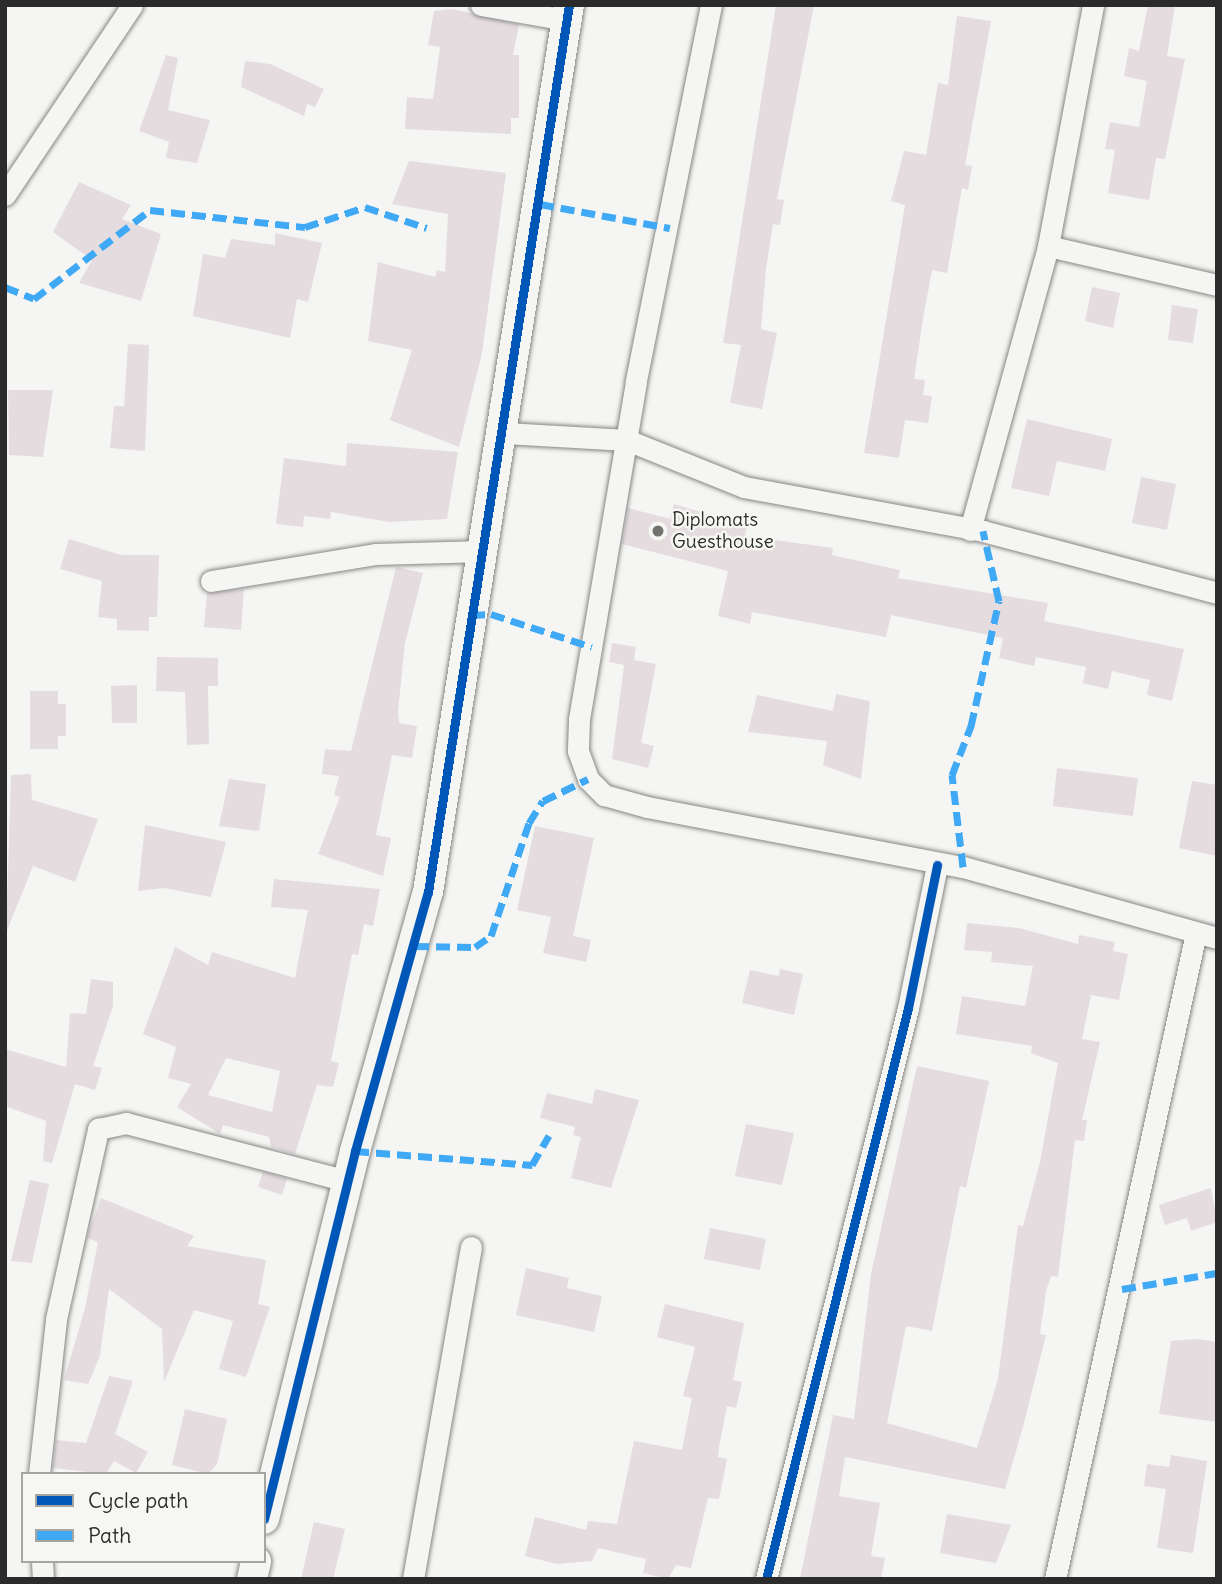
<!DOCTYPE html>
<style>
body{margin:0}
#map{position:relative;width:1222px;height:1584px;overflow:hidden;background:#f5f5f3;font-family:Delius,sans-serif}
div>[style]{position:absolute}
.building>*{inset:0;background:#e5dce0}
.roads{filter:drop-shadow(0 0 2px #868685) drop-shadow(0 0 2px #868685)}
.street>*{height:21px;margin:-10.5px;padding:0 10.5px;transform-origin:10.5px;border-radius:10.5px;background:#f5f5f3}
.secondary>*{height:30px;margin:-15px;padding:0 15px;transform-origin:15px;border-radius:15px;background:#f5f5f3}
.quiet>*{height:7px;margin-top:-3.5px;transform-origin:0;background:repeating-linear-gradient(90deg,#3fa9f5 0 14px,transparent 0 21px)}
.cycleway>*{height:9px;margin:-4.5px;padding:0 4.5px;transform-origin:4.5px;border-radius:4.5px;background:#0057b8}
.dots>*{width:19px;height:19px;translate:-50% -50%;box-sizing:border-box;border:4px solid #f6f6f2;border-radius:50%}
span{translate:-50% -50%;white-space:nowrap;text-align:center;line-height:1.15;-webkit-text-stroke:5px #f6f6f2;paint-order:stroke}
.poi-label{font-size:19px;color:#2b2b2b}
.left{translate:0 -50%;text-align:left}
.frame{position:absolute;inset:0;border:7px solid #2b2b2b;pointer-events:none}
.legend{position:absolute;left:21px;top:1472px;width:245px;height:91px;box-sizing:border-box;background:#f6f6f2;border:2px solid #a5a5a2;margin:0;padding:9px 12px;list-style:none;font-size:21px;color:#2b2b2b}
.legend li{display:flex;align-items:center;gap:14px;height:35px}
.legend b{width:35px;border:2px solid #a5a5a2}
</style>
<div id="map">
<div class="building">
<div style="clip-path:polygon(776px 5px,814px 5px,777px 199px,784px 200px,780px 225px,773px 224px,766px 269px,761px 329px,777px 333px,762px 409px,730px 403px,741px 345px,723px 343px)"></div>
<div style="clip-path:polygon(1148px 5px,1175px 5px,1167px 56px,1185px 59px,1165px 159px,1156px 158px,1149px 200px,1108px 193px,1115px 150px,1105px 149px,1110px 122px,1139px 127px,1147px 81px,1124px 76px,1129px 48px,1139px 51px)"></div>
<div style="clip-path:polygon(453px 9px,519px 25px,513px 55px,519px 55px,519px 118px,511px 118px,511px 134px,405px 129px,407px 97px,433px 99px,440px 47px,428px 45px,434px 11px)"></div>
<div style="clip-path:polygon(957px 16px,991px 21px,965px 165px,972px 166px,968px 190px,962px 188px,947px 273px,932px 270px,923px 319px,914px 379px,925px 380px,923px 395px,932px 396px,928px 423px,905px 420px,899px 458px,864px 453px,905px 205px,891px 201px,904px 151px,926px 155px,938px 83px,948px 85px)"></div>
<div style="clip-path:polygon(166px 55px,178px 58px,168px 110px,210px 120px,197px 163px,166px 158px,169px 142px,139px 131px)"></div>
<div style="clip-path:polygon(245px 61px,270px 64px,324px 89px,315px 107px,307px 104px,304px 116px,241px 87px)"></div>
<div style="clip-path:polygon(409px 161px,506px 173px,482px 353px,459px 447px,390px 420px,412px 350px,368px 341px,378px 262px,435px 277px,437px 270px,445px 272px,448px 214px,392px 204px)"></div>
<div style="clip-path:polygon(79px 182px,131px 205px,122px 219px,161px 234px,141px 301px,79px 283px,92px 260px,53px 232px)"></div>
<div style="clip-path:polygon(275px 233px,322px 243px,308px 302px,297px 299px,290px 338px,193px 316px,203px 254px,225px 258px,231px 239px,275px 245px)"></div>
<div style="clip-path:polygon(1092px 287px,1120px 293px,1113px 328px,1085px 321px)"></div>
<div style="clip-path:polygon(1172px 305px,1198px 309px,1193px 343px,1168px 340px)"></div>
<div style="clip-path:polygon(128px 344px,149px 345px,145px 451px,110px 448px,114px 406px,124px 406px)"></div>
<div style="clip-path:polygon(8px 390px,53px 390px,43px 457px,9px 455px)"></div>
<div style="clip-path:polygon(1027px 419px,1112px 439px,1105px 471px,1057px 461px,1049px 496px,1011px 488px)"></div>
<div style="clip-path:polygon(347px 443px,458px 452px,447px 519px,389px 522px,331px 512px,330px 519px,304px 516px,303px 527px,276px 524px,284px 458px,346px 466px)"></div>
<div style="clip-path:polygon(1141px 477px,1176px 484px,1167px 530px,1132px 523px)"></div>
<div style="clip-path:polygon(674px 504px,747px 526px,745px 536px,833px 548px,832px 555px,900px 570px,898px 578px,1048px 603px,1044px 621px,1184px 649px,1172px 701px,1147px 695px,1150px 680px,1112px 671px,1108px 689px,1083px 683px,1086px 667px,1036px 657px,1034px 666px,999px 658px,1003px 638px,891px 615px,886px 637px,752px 612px,750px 624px,718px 616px,728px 571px,622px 544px,628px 508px,670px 519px)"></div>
<div style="clip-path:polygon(69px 539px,121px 555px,159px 555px,157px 617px,149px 617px,149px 631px,117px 630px,117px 619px,98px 617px,102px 581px,60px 569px)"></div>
<div style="clip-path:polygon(396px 567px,423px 573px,405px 643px,398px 711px,399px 723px,417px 726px,412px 758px,392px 755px,376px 835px,391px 838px,383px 876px,318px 854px,340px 797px,334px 795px,339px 776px,322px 774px,325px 749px,351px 751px)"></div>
<div style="clip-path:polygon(244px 589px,241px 630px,204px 627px,207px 593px)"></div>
<div style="clip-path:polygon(612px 643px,636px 647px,634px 660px,656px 664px,641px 743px,654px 746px,648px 768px,612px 759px,624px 665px,609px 662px)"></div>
<div style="clip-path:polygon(157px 657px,218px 658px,218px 686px,208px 686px,209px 744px,187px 745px,185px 692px,156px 691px)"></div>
<div style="clip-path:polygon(137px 685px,137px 723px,112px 723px,111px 686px)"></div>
<div style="clip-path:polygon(30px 691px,58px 691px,58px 704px,66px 704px,66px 736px,58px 736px,58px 749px,30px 749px)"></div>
<div style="clip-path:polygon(836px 694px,870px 701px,861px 779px,823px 765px,827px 741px,748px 732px,757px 695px,833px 711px)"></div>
<div style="clip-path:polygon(1057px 768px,1138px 778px,1133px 816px,1053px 806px)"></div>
<div style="clip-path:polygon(31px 774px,32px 800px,98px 819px,75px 882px,33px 866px,6px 933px,11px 775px)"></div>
<div style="clip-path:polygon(229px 779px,266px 784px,259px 831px,219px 826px)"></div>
<div style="clip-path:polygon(1192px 781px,1217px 785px,1217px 856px,1179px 848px)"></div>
<div style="clip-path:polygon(145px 825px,226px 842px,211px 897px,164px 888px,138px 891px)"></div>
<div style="clip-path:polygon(535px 826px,594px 838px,573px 936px,591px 940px,586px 962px,543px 953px,551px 917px,517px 910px)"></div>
<div style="clip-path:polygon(evenodd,274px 879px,380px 889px,373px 926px,364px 924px,358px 955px,352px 954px,331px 1061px,339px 1063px,333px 1087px,317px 1085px,295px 1154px,271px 1147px,269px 1137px,223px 1125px,220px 1134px,177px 1107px,191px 1084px,168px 1078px,176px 1047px,143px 1034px,175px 947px,208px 965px,212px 952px,295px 978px,308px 910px,271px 907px,274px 879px,226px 1058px,280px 1071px,272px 1112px,208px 1095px,226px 1058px)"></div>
<div style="clip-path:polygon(967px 923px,1019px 928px,1078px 944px,1079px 935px,1115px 942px,1113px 951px,1128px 954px,1119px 1000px,1091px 995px,1082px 1039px,1100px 1042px,1082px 1120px,1087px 1120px,1084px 1141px,1075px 1140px,1058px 1277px,1051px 1276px,1046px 1291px,1040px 1334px,1046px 1335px,1023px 1427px,1005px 1489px,845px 1457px,839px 1496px,880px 1503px,871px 1556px,885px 1558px,881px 1579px,800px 1579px,833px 1415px,854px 1419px,871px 1274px,917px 1066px,989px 1081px,966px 1188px,960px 1186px,932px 1331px,906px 1326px,887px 1423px,977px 1448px,998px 1379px,1018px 1225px,1023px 1226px,1040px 1162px,1058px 1063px,1031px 1053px,1032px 1046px,956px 1034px,962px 996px,1025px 1006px,1033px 966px,991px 962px,992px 952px,964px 950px)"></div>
<div style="clip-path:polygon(780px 969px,803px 974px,794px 1015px,742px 1003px,750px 970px,779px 976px)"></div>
<div style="clip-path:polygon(91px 979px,113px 982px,113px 1006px,93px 1066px,102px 1068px,95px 1090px,75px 1084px,52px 1163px,43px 1161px,46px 1121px,5px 1106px,5px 1049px,66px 1067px,70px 1013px,86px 1014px)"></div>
<div style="clip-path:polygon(595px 1089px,639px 1100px,611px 1188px,571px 1178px,581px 1137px,573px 1135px,575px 1127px,540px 1118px,547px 1093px,592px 1104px)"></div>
<div style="clip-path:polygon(746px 1124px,794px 1133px,782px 1185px,735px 1176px)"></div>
<div style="clip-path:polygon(263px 1172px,287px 1179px,282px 1195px,258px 1187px)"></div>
<div style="clip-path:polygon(30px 1180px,49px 1184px,32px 1263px,11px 1261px)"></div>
<div style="clip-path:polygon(1211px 1188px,1217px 1222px,1191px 1231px,1187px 1218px,1165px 1225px,1159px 1205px)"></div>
<div style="clip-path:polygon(101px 1198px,194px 1236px,187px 1246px,266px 1260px,258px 1304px,270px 1307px,246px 1377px,219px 1369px,233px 1321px,194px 1310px,164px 1382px,162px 1329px,109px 1289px,100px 1356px,88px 1384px,64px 1380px,85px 1308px,98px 1242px,87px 1238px)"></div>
<div style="clip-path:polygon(710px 1228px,766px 1239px,760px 1270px,704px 1259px)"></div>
<div style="clip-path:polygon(526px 1268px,569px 1278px,567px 1288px,602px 1296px,594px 1332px,516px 1315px)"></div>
<div style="clip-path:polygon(665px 1304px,744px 1323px,733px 1380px,742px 1382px,736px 1408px,727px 1406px,719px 1447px,718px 1457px,727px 1459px,719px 1499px,708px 1498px,691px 1568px,676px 1565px,668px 1579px,643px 1573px,646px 1559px,598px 1548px,592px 1561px,557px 1564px,525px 1556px,535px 1517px,586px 1530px,588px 1521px,617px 1524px,634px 1441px,682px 1450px,692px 1398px,683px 1396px,695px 1347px,657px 1337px)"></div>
<div style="clip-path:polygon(1196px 1339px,1217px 1342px,1217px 1422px,1159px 1414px,1171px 1341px)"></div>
<div style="clip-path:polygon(109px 1376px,133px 1381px,115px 1434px,148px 1452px,136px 1473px,114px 1461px,106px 1474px,53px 1468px,56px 1440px,86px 1443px)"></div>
<div style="clip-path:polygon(185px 1409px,227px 1419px,217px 1464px,208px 1474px,172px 1465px)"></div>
<div style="clip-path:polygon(1171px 1455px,1207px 1461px,1193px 1553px,1157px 1548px,1166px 1489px,1144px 1486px,1147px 1464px,1169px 1467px)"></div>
<div style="clip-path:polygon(947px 1514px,1011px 1525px,996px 1563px,940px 1553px)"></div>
<div style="clip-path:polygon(314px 1522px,345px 1529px,333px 1579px,301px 1579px)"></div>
</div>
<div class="roads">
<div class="street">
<div style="left:481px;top:5px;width:86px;rotate:10deg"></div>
<div style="left:711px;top:5px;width:384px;rotate:101.3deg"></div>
<div style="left:636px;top:382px;width:343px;rotate:99.6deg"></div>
<div style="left:579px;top:720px;width:31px;rotate:92deg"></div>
<div style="left:578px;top:751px;width:30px;rotate:70deg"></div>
<div style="left:588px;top:779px;width:23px;rotate:45deg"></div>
<div style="left:604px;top:795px;width:45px;rotate:15.6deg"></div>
<div style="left:647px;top:807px;width:322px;rotate:10.8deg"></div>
<div style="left:963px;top:867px;width:264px;rotate:15.6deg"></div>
<div style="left:5px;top:195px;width:229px;rotate:-56.2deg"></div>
<div style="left:1048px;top:246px;width:173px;rotate:13deg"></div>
<div style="left:505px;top:433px;width:122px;rotate:3.3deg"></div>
<div style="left:627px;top:440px;width:126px;rotate:21.9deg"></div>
<div style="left:744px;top:487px;width:243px;rotate:10.4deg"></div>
<div style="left:983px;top:531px;width:242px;rotate:14.8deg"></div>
<div style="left:970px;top:530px;width:295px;rotate:-74.6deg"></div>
<div style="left:1048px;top:246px;width:245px;rotate:-79.4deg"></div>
<div style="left:211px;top:581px;width:166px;rotate:-9.3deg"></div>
<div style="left:375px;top:554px;width:109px;rotate:-1.6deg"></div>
<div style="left:39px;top:1474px;width:156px;rotate:-83.7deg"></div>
<div style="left:56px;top:1319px;width:195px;rotate:-77.5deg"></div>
<div style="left:98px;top:1129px;width:29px;rotate:-12deg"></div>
<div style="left:126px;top:1123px;width:228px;rotate:14.7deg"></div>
<div style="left:42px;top:1561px;width:18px;rotate:87deg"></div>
<div style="left:413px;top:1579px;width:337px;rotate:-80.1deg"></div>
<div style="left:766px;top:1579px;width:588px;rotate:-76.03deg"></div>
<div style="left:908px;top:1008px;width:146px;rotate:-78.5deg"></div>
<div style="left:1055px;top:1579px;width:661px;rotate:-77.69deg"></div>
</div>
<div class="secondary">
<div style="left:264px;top:1519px;width:379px;rotate:-76.1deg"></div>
<div style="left:355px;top:1151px;width:269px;rotate:-74.3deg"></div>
<div style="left:428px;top:892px;width:898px;rotate:-80.97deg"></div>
<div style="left:252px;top:1579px;width:18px;rotate:-77deg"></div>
</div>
</div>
<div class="quiet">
<div style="left:540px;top:204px;width:132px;rotate:10.5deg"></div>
<div style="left:5px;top:287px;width:31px;rotate:22deg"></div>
<div style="left:34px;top:299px;width:146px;rotate:-37.5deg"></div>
<div style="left:150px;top:210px;width:156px;rotate:6.3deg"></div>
<div style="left:305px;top:227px;width:63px;rotate:-18.4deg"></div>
<div style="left:365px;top:207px;width:65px;rotate:18.7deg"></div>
<div style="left:471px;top:615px;width:20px;rotate:-3deg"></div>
<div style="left:491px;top:614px;width:106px;rotate:18.1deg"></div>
<div style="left:963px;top:867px;width:93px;rotate:-96.8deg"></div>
<div style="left:952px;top:775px;width:53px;rotate:-68.8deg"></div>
<div style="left:971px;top:726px;width:128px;rotate:-77.4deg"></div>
<div style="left:999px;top:601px;width:72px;rotate:-102.9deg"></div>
<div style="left:415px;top:946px;width:60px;rotate:1deg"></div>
<div style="left:475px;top:947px;width:19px;rotate:-35deg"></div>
<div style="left:491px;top:936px;width:119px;rotate:-71.4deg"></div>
<div style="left:529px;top:823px;width:26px;rotate:-58deg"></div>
<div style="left:543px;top:801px;width:50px;rotate:-26.1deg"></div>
<div style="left:355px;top:1151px;width:178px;rotate:4.5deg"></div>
<div style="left:532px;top:1165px;width:34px;rotate:-60deg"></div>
<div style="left:1122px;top:1289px;width:96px;rotate:-9.6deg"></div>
</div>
<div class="cycleway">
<div style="left:264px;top:1519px;width:379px;rotate:-76.1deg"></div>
<div style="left:355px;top:1151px;width:269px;rotate:-74.3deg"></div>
<div style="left:428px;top:892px;width:898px;rotate:-80.97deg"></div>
<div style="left:766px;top:1579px;width:588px;rotate:-76.03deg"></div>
<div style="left:908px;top:1008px;width:146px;rotate:-78.5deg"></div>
</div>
<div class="dots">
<div style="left:658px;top:531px;background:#727271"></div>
</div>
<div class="poi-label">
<span class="left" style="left:672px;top:531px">Diplomats<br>Guesthouse</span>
</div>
<div class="frame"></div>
<ul class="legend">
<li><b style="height:9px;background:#0057b8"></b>Cycle path</li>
<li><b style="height:9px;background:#3fa9f5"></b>Path</li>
</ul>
</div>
